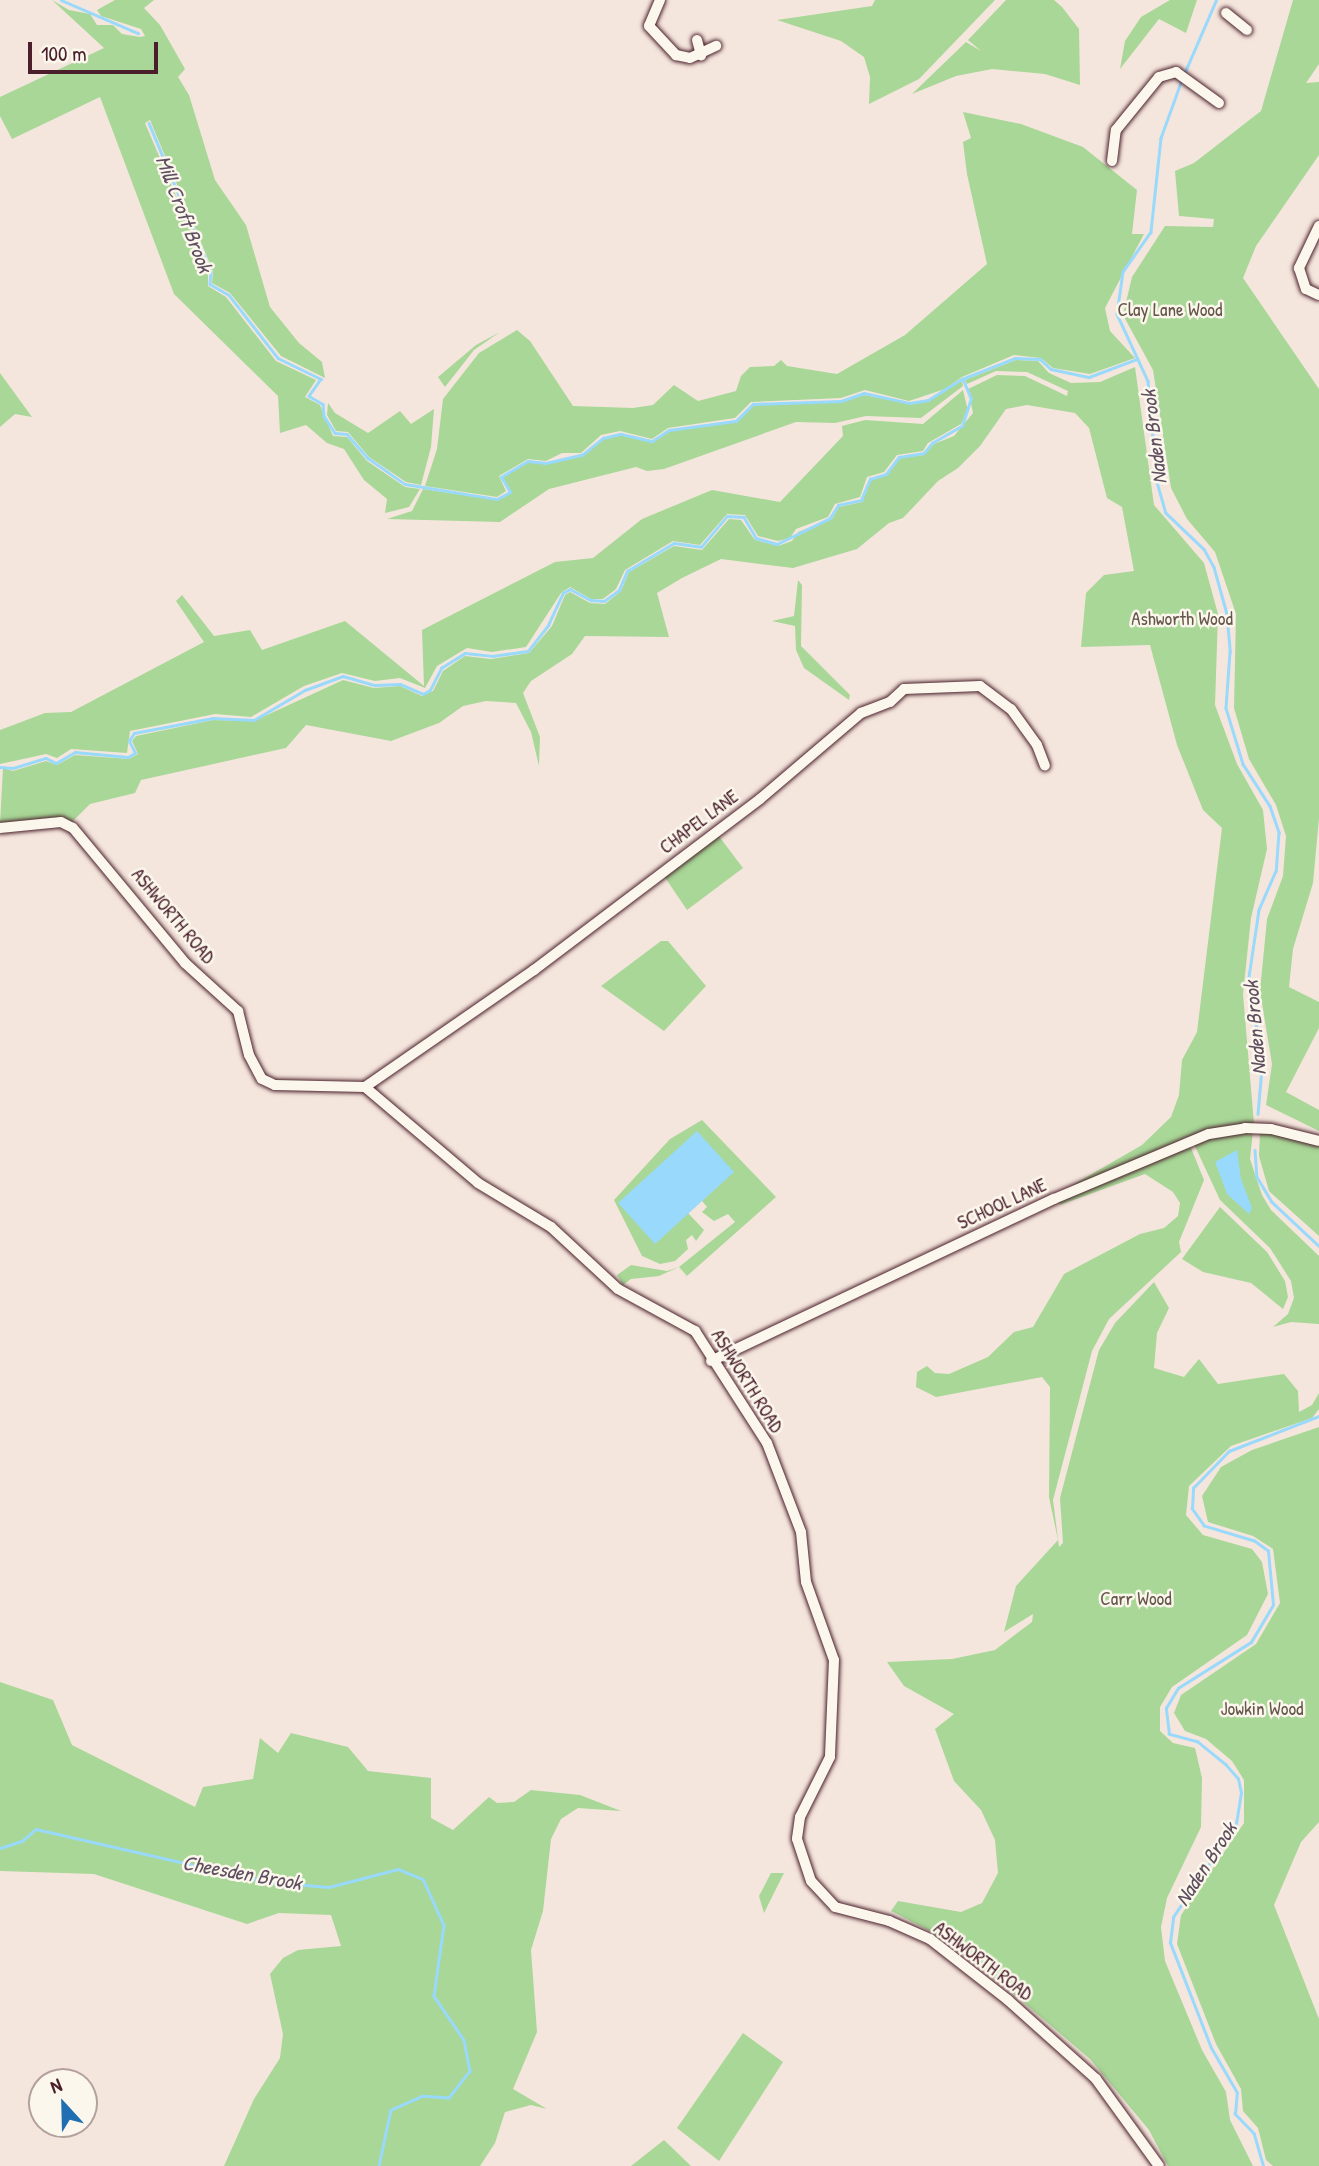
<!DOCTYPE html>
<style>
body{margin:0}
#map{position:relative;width:1319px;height:2166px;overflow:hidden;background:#f5e6dd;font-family:"Patrick Hand",sans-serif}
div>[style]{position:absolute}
.green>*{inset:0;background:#a8d797}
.water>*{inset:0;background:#99d9fb}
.stream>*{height:2.5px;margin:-1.25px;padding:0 1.25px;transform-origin:1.25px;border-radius:1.25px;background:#99d9fb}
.roads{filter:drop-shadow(0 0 2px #4a1f2b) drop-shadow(0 0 2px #4a1f2b)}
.minor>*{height:10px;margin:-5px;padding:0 5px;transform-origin:5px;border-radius:5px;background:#fbf7ec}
span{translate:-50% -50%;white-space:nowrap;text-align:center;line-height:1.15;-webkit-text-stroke:5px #fbf7ec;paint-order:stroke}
.park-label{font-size:19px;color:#66564b}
.street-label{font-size:19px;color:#4a1f2b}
.water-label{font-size:21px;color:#5e4e5f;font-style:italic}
.north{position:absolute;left:28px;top:2068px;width:70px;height:70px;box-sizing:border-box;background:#fbf7ec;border:2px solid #b4a19f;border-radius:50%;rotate:338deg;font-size:19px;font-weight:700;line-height:28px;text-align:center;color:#4a1f2b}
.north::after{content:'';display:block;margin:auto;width:24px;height:32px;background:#1f6fb2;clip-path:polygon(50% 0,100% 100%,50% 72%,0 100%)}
.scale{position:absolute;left:28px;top:42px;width:130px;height:32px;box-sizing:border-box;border:4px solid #4a1f2b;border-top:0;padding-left:9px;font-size:21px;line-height:24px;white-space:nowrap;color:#4a1f2b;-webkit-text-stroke:5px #fbf7ec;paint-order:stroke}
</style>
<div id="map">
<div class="green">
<div style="clip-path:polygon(52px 0,69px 10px,90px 14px,97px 25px,113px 25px,122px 34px,140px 37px,145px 36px,141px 29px,101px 16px,97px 10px,115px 0,154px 0,144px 8px,160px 25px,185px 69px,178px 77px,189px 95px,215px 180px,246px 225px,270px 307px,299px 343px,322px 362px,325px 378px,281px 356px,230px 293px,212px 283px,213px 271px,150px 120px,145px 123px,208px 271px,208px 286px,226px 297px,276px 361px,316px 380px,305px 397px,320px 405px,333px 436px,347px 437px,367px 461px,405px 487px,420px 489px,409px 507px,385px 513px,387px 499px,364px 480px,344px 449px,327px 443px,306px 425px,280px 433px,278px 396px,174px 294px,100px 97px,12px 139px,0 116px,0 97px,104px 48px)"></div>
<div style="clip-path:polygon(875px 0,995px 0,919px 79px,869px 104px,870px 77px,864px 57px,841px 41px,777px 20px,872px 6px)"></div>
<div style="clip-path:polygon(1006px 0,1054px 0,1062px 7px,1079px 29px,1080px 85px,1045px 74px,992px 69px,956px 76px,912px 94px,966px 42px,981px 51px,968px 40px)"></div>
<div style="clip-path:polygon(1170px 0,1197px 0,1186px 33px,1159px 19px,1120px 69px,1125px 41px,1141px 17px)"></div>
<div style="clip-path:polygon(1293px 0,1319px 0,1319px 64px,1306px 83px,1319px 82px,1319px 155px,1256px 246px,1243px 278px,1319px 389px,1319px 818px,1313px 883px,1293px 949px,1289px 987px,1319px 1002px,1319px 1028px,1286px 1092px,1319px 1110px,1319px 1131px,1266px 1105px,1272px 1064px,1260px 991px,1267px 919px,1283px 876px,1286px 836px,1276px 805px,1249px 759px,1234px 708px,1236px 614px,1215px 552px,1187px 519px,1171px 488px,1153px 370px,1123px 315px,1132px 277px,1165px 226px,1213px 227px,1214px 219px,1179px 216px,1175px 171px,1194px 163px,1261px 111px)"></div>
<div style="clip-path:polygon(963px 112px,1021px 124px,1083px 147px,1137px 190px,1132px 234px,1144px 234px,1105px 308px,1110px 331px,1135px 358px,1090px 374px,1053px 368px,1041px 358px,1014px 355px,962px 377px,945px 389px,909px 401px,865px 390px,841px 398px,751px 402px,735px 418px,668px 428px,652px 439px,620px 431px,601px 435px,581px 453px,562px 453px,546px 461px,528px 459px,499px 476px,506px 491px,497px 497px,425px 486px,437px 449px,443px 399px,479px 353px,517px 330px,530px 341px,573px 406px,633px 408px,653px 405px,674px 385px,698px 401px,736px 391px,741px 376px,750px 367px,774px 366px,781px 360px,787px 366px,837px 374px,905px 335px,987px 264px,967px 174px,963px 142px,971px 138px)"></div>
<div style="clip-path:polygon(500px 332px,474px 350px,445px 387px,438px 377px,476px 345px)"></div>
<div style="clip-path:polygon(1016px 360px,1038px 361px,1049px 373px,1071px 383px,1100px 382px,1135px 367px,1154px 505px,1204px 563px,1218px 614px,1215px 705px,1237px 764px,1263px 810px,1267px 849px,1251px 918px,1243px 994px,1254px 1124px,1215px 1128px,1185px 1138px,1057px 1194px,1142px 1145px,1171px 1117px,1179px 1095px,1182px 1060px,1197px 1032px,1222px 828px,1203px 810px,1177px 745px,1150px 645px,1081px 647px,1086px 593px,1104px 575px,1134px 571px,1122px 507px,1107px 498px,1089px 428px,1075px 413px,1027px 405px,1006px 409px,980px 446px,958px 468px,938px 481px,903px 518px,889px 523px,857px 549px,793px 568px,721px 559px,682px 578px,657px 593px,669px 637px,585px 636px,572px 654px,531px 681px,523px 693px,540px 737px,539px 766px,531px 732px,516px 703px,486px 701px,463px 706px,439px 723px,391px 741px,306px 725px,286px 748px,141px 780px,135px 793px,90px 804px,72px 822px,61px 818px,0 824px,3px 768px,13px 771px,46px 761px,57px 765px,75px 755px,129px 759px,138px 754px,132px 741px,136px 736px,213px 720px,254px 721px,343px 680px,374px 688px,400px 686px,422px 696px,433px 691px,443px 671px,465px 656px,491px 659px,529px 653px,552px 626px,565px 595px,570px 592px,590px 603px,605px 604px,621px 591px,629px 572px,674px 546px,702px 550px,729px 519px,741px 520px,755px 540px,778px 546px,792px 541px,798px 532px,832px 519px,839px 507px,862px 502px,871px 480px,887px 475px,900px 458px,924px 455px,934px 444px,954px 436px,973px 413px,968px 389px,997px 375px,1025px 376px,1067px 396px,1068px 391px,1027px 372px,996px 371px,967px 384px,965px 380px)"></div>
<div style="clip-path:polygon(0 373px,32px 417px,15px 414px,0 427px)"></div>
<div style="clip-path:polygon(962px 381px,963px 386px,921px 418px,866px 416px,835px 423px,796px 422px,664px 469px,647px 471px,636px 467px,549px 489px,500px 522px,387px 519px,412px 511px,423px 489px,497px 500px,511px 492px,502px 477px,528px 462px,546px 464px,582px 456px,604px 439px,621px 435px,652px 442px,669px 431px,737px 422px,754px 405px,841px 402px,864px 395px,910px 404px,928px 401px)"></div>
<div style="clip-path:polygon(963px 390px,968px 411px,961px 424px,928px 443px,923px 451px,897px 455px,884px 472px,867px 477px,860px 497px,835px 504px,828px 517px,796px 529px,790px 538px,778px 541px,758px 536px,745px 515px,727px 514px,700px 545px,673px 541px,625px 570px,616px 589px,603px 599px,591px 599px,570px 587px,561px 593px,526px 647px,492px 652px,467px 648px,437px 666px,425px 688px,400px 678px,375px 681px,342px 673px,304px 686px,251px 717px,215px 714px,130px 731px,127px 753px,71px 749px,57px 758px,46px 754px,0 764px,0 730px,45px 713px,71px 712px,204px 642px,176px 601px,182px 595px,214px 636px,250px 630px,262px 650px,345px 621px,424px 686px,422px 630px,555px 562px,593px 558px,642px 519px,712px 490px,780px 502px,843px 436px,842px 426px,865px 420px,923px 424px)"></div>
<div style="clip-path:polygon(328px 403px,335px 413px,368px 433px,400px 411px,411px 424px,434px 409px,431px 447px,421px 485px,406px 482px,369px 457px,348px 432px,336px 431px,327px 415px)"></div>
<div style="clip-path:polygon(798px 580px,802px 585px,801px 646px,850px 695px,849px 700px,804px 668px,796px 650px,795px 626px,772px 621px,794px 616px)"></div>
<div style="clip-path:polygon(718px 835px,743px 868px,687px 910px,664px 876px)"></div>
<div style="clip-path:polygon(661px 941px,668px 941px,706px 986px,664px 1031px,601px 986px)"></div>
<div style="clip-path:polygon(702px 1120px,776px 1197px,687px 1276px,679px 1267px,659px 1276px,631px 1279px,623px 1285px,617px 1275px,631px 1265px,667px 1271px,679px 1267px,735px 1222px,728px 1214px,714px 1221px,702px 1212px,707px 1207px,702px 1201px,734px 1171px,655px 1243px,688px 1213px,704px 1230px,696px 1241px,692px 1235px,686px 1240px,688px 1249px,675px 1261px,660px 1264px,642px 1256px,614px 1200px,670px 1139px)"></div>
<div style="clip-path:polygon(1253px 1131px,1250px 1159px,1262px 1195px,1271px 1210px,1319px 1256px,1319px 1324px,1291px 1322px,1273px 1327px,1288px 1314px,1294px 1298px,1291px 1281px,1270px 1248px,1220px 1200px,1193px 1142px)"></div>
<div style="clip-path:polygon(1260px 1131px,1319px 1146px,1319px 1236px,1269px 1191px,1259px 1156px)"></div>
<div style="clip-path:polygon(1189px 1143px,1204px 1180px,1179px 1242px,1181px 1252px,1109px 1319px,1092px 1351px,1053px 1500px,1059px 1547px,1063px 1543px,1060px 1498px,1099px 1350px,1115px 1323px,1154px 1282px,1169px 1308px,1157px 1333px,1154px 1368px,1184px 1377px,1199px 1359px,1218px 1384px,1284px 1374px,1298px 1391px,1299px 1412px,1312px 1405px,1319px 1393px,1319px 1409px,1312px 1418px,1231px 1446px,1189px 1486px,1186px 1515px,1203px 1535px,1252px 1549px,1262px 1562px,1268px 1594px,1247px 1635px,1172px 1687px,1160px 1707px,1160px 1731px,1173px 1743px,1195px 1748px,1202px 1778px,1201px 1827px,1167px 1898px,1161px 1927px,1165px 1961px,1202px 2050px,1226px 2092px,1230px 2120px,1253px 2166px,1168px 2166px,1149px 2130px,1090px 2059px,990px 1974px,928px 1930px,891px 1911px,898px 1901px,961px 1912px,982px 1903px,998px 1873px,995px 1840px,981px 1810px,954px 1781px,935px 1729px,954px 1714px,904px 1686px,887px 1662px,952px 1659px,995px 1650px,1032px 1622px,1033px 1614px,1004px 1632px,1016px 1586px,1058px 1540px,1049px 1497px,1050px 1387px,1042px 1377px,936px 1397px,916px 1387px,917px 1372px,927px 1366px,935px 1373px,949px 1374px,988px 1357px,1014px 1332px,1033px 1327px,1064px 1274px,1140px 1234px,1164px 1228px,1178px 1216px,1180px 1203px,1173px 1192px,1145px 1174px,1060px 1205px,1059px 1202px)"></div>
<div style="clip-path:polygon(1220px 1207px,1267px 1252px,1285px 1281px,1288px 1297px,1283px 1309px,1251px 1283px,1203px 1272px,1182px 1259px)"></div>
<div style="clip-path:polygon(1319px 1427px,1319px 1822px,1301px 1842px,1274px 1905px,1319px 2019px,1319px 2166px,1273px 2166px,1266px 2160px,1258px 2128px,1243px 2111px,1241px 2089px,1216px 2044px,1177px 1944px,1181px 1915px,1244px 1823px,1244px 1780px,1232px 1761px,1206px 1739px,1185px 1731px,1174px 1713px,1181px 1695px,1256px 1644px,1280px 1603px,1273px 1549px,1253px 1536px,1208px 1522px,1202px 1496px,1221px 1467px,1252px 1450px)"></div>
<div style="clip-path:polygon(0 1682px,53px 1700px,72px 1745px,195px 1807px,203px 1787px,253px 1779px,260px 1738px,278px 1753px,291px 1733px,348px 1747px,368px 1771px,431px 1778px,431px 1818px,453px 1830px,489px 1797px,497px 1803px,514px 1802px,531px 1790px,580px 1795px,621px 1811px,578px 1808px,561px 1819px,551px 1839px,543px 1911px,531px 1950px,537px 2032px,513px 2089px,547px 2109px,531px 2105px,505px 2112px,495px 2143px,480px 2166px,224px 2166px,254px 2099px,280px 2058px,283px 2034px,270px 1974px,283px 1958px,298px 1950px,341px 1946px,331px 1915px,279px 1913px,247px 1924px,94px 1874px,0 1871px)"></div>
<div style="clip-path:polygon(771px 1873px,784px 1873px,764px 1913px,759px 1896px)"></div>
<div style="clip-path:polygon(743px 2033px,783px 2062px,719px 2161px,677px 2128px)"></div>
<div style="clip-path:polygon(664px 2140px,691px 2166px,631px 2166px)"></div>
</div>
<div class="water">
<div style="clip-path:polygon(697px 1131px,734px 1172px,655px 1244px,618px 1203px)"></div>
<div style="clip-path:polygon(1237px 1150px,1241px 1179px,1252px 1208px,1249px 1214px,1227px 1194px,1215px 1162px)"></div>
</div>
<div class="stream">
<div style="left:61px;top:0;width:84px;rotate:23.2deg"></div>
<div style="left:1184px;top:74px;width:81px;rotate:-66.6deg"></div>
<div style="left:1182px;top:80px;width:62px;rotate:109.9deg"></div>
<div style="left:1161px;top:138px;width:95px;rotate:96.1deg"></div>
<div style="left:1151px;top:232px;width:49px;rotate:125deg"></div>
<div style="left:1123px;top:272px;width:42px;rotate:98.1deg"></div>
<div style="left:1117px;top:314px;width:74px;rotate:65.2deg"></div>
<div style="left:1148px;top:381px;width:101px;rotate:84.9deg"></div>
<div style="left:1157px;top:482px;width:32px;rotate:74deg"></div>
<div style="left:1166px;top:513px;width:52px;rotate:43.5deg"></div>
<div style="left:1204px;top:549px;width:21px;rotate:61deg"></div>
<div style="left:1214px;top:567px;width:49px;rotate:74.5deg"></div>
<div style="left:1227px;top:614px;width:38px;rotate:85deg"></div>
<div style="left:1230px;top:652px;width:56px;rotate:94.1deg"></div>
<div style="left:1226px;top:708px;width:59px;rotate:73.1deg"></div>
<div style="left:1243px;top:764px;width:50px;rotate:57.3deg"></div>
<div style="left:1270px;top:806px;width:28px;rotate:71deg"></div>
<div style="left:1279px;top:832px;width:39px;rotate:94deg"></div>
<div style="left:1276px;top:871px;width:43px;rotate:113.6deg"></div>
<div style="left:1259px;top:910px;width:75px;rotate:98.5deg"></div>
<div style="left:1248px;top:984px;width:75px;rotate:78.4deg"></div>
<div style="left:1263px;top:1057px;width:57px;rotate:95deg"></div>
<div style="left:149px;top:123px;width:161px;rotate:67.4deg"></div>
<div style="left:211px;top:272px;width:12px;rotate:95deg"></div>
<div style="left:210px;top:284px;width:22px;rotate:30deg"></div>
<div style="left:229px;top:295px;width:80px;rotate:52.1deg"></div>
<div style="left:278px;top:358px;width:48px;rotate:26deg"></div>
<div style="left:321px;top:379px;width:21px;rotate:125deg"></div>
<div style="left:309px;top:396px;width:16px;rotate:30deg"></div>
<div style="left:323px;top:404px;width:12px;rotate:85deg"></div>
<div style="left:324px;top:416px;width:20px;rotate:57deg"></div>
<div style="left:335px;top:433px;width:12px;rotate:5deg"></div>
<div style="left:347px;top:434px;width:32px;rotate:49deg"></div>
<div style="left:368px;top:458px;width:45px;rotate:35.1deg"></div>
<div style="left:405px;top:484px;width:93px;rotate:9.3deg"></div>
<div style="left:497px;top:499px;width:15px;rotate:-28deg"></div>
<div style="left:510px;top:492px;width:17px;rotate:-121deg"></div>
<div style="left:501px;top:477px;width:31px;rotate:-31deg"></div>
<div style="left:528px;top:461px;width:18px;rotate:6deg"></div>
<div style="left:546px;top:463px;width:37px;rotate:-13deg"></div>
<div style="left:582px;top:455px;width:27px;rotate:-39deg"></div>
<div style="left:603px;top:438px;width:18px;rotate:-13deg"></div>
<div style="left:621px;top:434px;width:32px;rotate:13deg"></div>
<div style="left:652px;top:441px;width:20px;rotate:-33deg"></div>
<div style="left:669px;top:430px;width:68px;rotate:-7.7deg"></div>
<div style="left:736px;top:421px;width:24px;rotate:-45deg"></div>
<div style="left:753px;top:404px;width:88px;rotate:-2deg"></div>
<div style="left:841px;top:401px;width:24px;rotate:-19deg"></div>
<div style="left:864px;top:393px;width:47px;rotate:12.3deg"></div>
<div style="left:910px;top:403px;width:18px;rotate:-9deg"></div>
<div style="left:928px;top:400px;width:40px;rotate:-32deg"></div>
<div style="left:962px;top:379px;width:57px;rotate:-21.6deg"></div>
<div style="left:1015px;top:358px;width:25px;rotate:2deg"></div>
<div style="left:1040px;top:359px;width:15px;rotate:42deg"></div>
<div style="left:1051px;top:369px;width:39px;rotate:12deg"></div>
<div style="left:1089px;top:377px;width:51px;rotate:-20.6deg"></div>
<div style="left:0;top:767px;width:13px;rotate:4deg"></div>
<div style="left:13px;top:768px;width:34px;rotate:-17deg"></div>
<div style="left:46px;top:758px;width:11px;rotate:27deg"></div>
<div style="left:56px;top:763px;width:22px;rotate:-30deg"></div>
<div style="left:75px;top:752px;width:53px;rotate:5.4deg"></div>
<div style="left:128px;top:757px;width:8px;rotate:-30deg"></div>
<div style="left:135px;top:753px;width:13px;rotate:-117deg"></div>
<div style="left:129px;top:741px;width:9px;rotate:-58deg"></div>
<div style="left:134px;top:733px;width:80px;rotate:-10.8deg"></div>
<div style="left:213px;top:718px;width:41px;rotate:2.8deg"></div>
<div style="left:254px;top:720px;width:59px;rotate:-30.5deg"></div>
<div style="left:305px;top:690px;width:40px;rotate:-20.2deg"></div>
<div style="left:343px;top:676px;width:33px;rotate:16deg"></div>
<div style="left:375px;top:685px;width:25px;rotate:-2deg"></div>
<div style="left:400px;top:684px;width:25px;rotate:23deg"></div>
<div style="left:423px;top:694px;width:8px;rotate:-30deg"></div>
<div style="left:430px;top:690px;width:25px;rotate:-63deg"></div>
<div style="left:441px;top:668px;width:28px;rotate:-32deg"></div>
<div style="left:465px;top:653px;width:27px;rotate:6deg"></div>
<div style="left:492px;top:656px;width:36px;rotate:-8deg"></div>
<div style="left:528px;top:651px;width:33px;rotate:-52deg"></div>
<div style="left:548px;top:625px;width:35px;rotate:-65deg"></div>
<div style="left:563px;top:593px;width:8px;rotate:-30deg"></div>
<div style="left:570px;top:589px;width:24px;rotate:28deg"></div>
<div style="left:591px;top:600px;width:13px;rotate:4deg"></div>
<div style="left:604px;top:601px;width:19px;rotate:-36deg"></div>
<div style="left:619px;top:590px;width:21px;rotate:-67deg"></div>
<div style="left:627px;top:571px;width:55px;rotate:-30.8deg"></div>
<div style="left:674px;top:543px;width:27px;rotate:8deg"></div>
<div style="left:701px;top:547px;width:40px;rotate:-50deg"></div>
<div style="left:727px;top:516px;width:17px;rotate:3deg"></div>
<div style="left:744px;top:517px;width:24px;rotate:60deg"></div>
<div style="left:756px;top:538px;width:22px;rotate:16deg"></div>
<div style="left:777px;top:544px;width:59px;rotate:-26.1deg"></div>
<div style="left:830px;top:518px;width:15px;rotate:-58deg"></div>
<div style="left:838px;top:505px;width:24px;rotate:-12deg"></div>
<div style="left:861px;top:500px;width:23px;rotate:-67deg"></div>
<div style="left:870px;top:479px;width:17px;rotate:-17deg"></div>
<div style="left:886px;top:474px;width:21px;rotate:-53deg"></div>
<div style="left:899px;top:457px;width:25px;rotate:-9deg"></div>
<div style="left:924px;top:453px;width:13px;rotate:-51deg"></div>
<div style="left:932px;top:443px;width:34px;rotate:-30deg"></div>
<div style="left:962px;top:426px;width:28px;rotate:-72deg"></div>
<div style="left:971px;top:399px;width:21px;rotate:-113deg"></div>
<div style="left:1255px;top:1150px;width:27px;rotate:86deg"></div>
<div style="left:1257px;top:1177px;width:29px;rotate:59deg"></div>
<div style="left:1272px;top:1202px;width:64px;rotate:43.1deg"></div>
<div style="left:0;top:1848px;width:23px;rotate:-18deg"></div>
<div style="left:22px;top:1841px;width:18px;rotate:-41deg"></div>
<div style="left:36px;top:1829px;width:238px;rotate:12.9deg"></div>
<div style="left:268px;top:1882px;width:61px;rotate:4.7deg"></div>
<div style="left:329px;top:1887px;width:71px;rotate:-14.6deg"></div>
<div style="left:398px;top:1869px;width:27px;rotate:22deg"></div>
<div style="left:423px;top:1879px;width:51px;rotate:65.5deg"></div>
<div style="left:444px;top:1925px;width:72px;rotate:98deg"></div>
<div style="left:434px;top:1996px;width:53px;rotate:55.7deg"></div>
<div style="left:464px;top:2040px;width:32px;rotate:79deg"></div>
<div style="left:470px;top:2071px;width:34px;rotate:128deg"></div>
<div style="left:449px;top:2098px;width:26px;rotate:-176deg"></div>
<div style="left:423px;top:2096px;width:35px;rotate:156deg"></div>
<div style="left:391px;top:2110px;width:57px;rotate:102.1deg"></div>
<div style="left:1263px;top:2166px;width:33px;rotate:-106deg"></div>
<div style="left:1254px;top:2134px;width:28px;rotate:-134deg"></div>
<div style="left:1235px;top:2114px;width:21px;rotate:-85deg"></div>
<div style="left:1237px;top:2093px;width:52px;rotate:-120deg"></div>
<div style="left:1211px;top:2048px;width:113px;rotate:-111.3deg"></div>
<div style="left:1170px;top:1943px;width:26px;rotate:-83deg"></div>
<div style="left:1173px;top:1917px;width:112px;rotate:-55.9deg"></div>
<div style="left:1236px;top:1824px;width:31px;rotate:-81deg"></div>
<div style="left:1241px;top:1793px;width:14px;rotate:-102deg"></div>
<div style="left:1238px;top:1779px;width:18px;rotate:-131deg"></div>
<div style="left:1226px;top:1765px;width:36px;rotate:-141deg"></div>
<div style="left:1198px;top:1742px;width:30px;rotate:-165deg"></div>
<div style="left:1169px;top:1734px;width:26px;rotate:-97deg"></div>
<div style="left:1166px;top:1708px;width:23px;rotate:-59deg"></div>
<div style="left:1178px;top:1688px;width:86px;rotate:-32.2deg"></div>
<div style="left:1251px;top:1642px;width:43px;rotate:-59.3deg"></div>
<div style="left:1273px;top:1605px;width:54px;rotate:-95.3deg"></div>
<div style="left:1268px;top:1551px;width:17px;rotate:-144deg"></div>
<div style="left:1254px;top:1541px;width:52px;rotate:-163.3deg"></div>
<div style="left:1204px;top:1526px;width:21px;rotate:-125deg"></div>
<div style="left:1192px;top:1509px;width:21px;rotate:-87deg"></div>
<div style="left:1193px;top:1488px;width:52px;rotate:-45.8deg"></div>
<div style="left:1229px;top:1451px;width:97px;rotate:-21.3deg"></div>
</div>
<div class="roads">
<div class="minor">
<div style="left:660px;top:0;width:28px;rotate:113deg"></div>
<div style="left:649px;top:26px;width:40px;rotate:47deg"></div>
<div style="left:676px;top:55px;width:14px;rotate:12deg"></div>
<div style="left:690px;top:58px;width:29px;rotate:-25deg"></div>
<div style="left:1226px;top:13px;width:27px;rotate:39deg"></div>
<div style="left:697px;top:40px;width:16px;rotate:75deg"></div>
<div style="left:1112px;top:161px;width:31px;rotate:-83deg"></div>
<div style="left:1116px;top:130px;width:68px;rotate:-50.9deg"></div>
<div style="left:1159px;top:77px;width:18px;rotate:-16deg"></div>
<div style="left:1176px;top:72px;width:53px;rotate:35.8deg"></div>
<div style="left:1319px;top:226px;width:47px;rotate:115.5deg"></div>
<div style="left:1299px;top:268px;width:22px;rotate:72deg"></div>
<div style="left:1306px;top:289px;width:14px;rotate:25deg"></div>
<div style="left:0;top:828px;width:61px;rotate:-5.6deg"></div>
<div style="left:61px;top:822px;width:13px;rotate:27deg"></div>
<div style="left:73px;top:828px;width:175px;rotate:50.3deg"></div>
<div style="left:185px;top:963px;width:72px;rotate:42.2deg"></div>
<div style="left:238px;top:1011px;width:45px;rotate:76deg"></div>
<div style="left:249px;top:1055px;width:27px;rotate:62deg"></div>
<div style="left:262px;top:1079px;width:14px;rotate:25deg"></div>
<div style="left:275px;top:1085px;width:90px;rotate:1.3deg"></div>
<div style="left:365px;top:1087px;width:148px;rotate:40.3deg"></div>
<div style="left:478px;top:1183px;width:85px;rotate:31.1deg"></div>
<div style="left:551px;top:1227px;width:91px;rotate:42.8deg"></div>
<div style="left:618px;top:1289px;width:88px;rotate:28.6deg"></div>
<div style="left:695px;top:1331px;width:133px;rotate:57.3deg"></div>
<div style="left:767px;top:1443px;width:95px;rotate:69.1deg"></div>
<div style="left:801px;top:1532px;width:50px;rotate:84.3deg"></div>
<div style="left:806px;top:1582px;width:83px;rotate:70.3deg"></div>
<div style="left:834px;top:1660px;width:97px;rotate:92.4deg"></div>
<div style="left:830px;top:1757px;width:67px;rotate:116.6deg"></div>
<div style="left:800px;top:1817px;width:22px;rotate:98deg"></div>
<div style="left:797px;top:1839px;width:44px;rotate:71.6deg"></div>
<div style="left:811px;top:1881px;width:35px;rotate:47deg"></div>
<div style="left:835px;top:1907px;width:56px;rotate:14.5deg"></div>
<div style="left:889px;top:1921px;width:45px;rotate:23.7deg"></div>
<div style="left:930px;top:1939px;width:99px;rotate:38deg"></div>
<div style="left:1008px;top:2000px;width:118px;rotate:41.9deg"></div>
<div style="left:1096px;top:2079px;width:107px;rotate:54.1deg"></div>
<div style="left:365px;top:1087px;width:206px;rotate:-34.7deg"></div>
<div style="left:534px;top:970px;width:283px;rotate:-37.1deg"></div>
<div style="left:760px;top:799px;width:133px;rotate:-40.4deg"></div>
<div style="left:861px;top:713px;width:31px;rotate:-21deg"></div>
<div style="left:890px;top:702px;width:19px;rotate:-43deg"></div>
<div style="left:904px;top:689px;width:76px;rotate:-2.3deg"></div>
<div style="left:980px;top:686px;width:39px;rotate:37deg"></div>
<div style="left:1011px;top:709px;width:44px;rotate:54.2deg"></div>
<div style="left:1037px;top:745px;width:22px;rotate:69deg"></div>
<div style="left:711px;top:1361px;width:379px;rotate:-25.3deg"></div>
<div style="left:1054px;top:1199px;width:168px;rotate:-22.8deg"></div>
<div style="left:1209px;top:1134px;width:36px;rotate:-9deg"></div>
<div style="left:1245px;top:1128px;width:26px;rotate:2deg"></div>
<div style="left:1271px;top:1129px;width:49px;rotate:14deg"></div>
</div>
</div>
<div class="park-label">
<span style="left:1170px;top:310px">Clay Lane Wood</span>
<span style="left:1182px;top:619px">Ashworth Wood</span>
<span style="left:1136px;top:1599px">Carr Wood</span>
<span style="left:1262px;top:1709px">Jowkin Wood</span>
</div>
<div class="street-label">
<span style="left:699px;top:822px;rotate:-37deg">CHAPEL LANE</span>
<span style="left:173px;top:916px;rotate:50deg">ASHWORTH ROAD</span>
<span style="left:1002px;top:1204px;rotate:-25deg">SCHOOL LANE</span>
<span style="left:747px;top:1381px;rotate:58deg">ASHWORTH ROAD</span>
<span style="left:983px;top:1961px;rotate:37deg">ASHWORTH ROAD</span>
</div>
<div class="water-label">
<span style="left:184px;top:214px;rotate:69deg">Mill Croft Brook</span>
<span style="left:1154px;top:437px;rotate:-97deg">Naden Brook</span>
<span style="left:1255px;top:1028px;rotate:-95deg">Naden Brook</span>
<span style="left:1206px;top:1864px;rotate:-57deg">Naden Brook</span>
<span style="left:242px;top:1873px;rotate:10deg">Cheesden Brook</span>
</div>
<div class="north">N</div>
<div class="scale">100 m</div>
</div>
